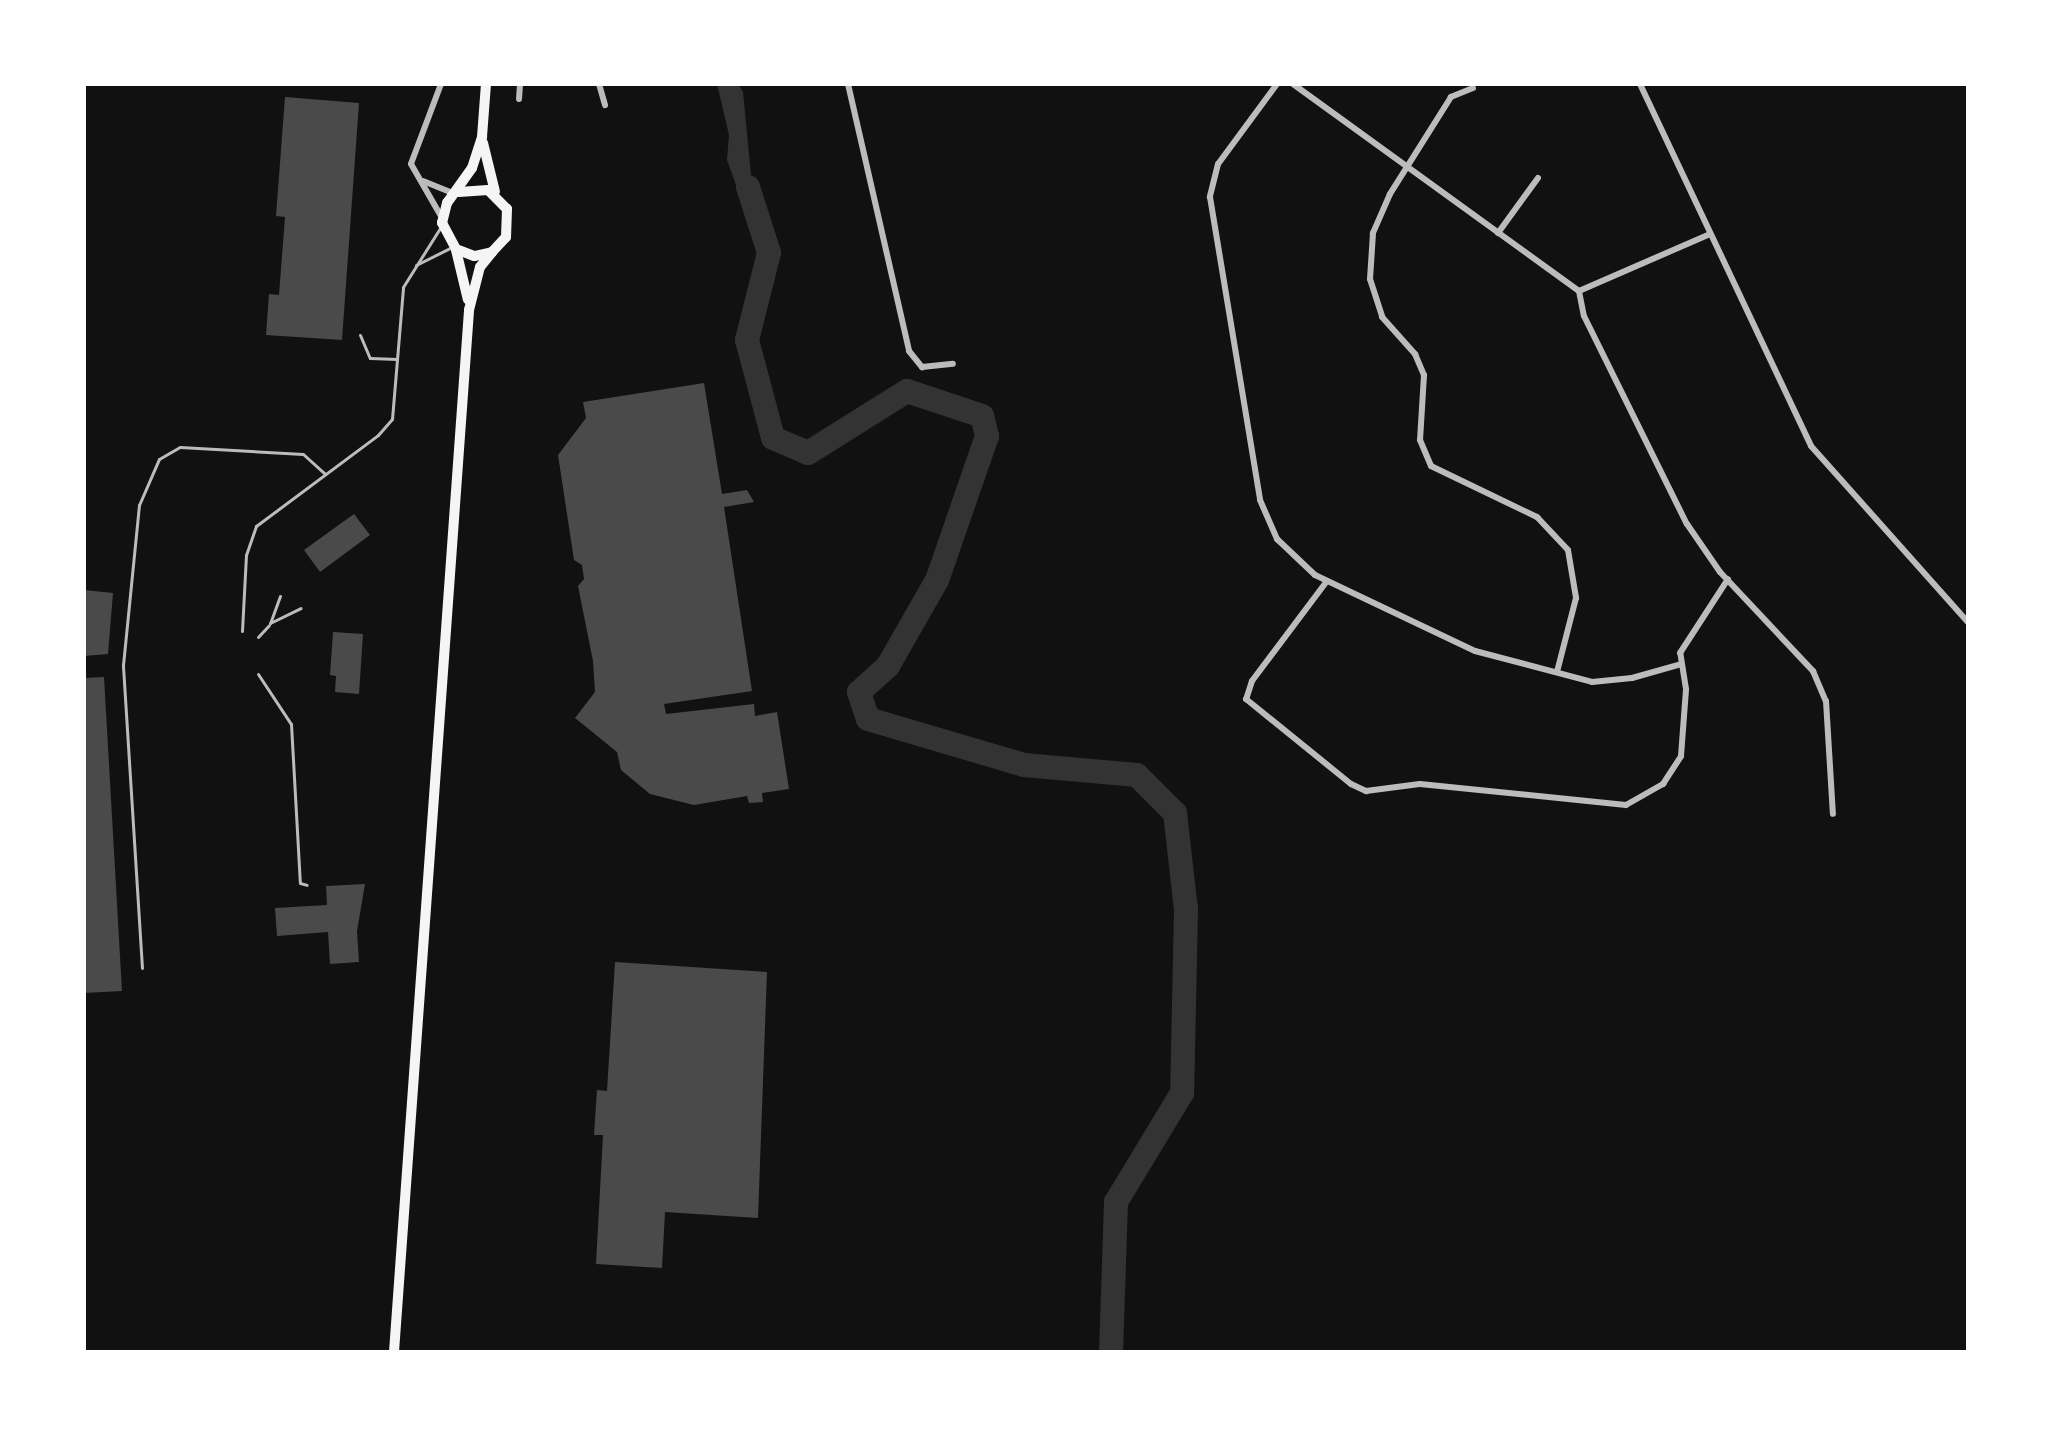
<!DOCTYPE html>
<style>
body{margin:0}
#map{position:relative;width:2052px;height:1436px;overflow:hidden;background:#111;font-family:"Roboto Condensed",sans-serif}
div>[style]{position:absolute}
.water>*{inset:0;background:#333}
.river>*{height:24px;margin:-12px;padding:0 12px;transform-origin:12px;border-radius:12px;background:#333}
.building>*{inset:0;background:#4a4a4a}
.service>*{height:3px;margin:-1.5px;padding:0 1.5px;transform-origin:1.5px;border-radius:1.5px;background:#bcbcbc}
.minor>*{height:6px;margin:-3px;padding:0 3px;transform-origin:3px;border-radius:3px;background:#bcbcbc}
.primary>*{height:10px;margin:-5px;padding:0 5px;transform-origin:5px;border-radius:5px;background:#f5f5f5}
span{translate:-50% -50%;white-space:nowrap;text-align:center;line-height:1.15;-webkit-text-stroke:6px #fff;paint-order:stroke}
.frame{position:absolute;inset:0;border:86px solid #fff;pointer-events:none}
</style>
<div id="map">
<div class="water">
<div style="clip-path:polygon(717px 84px,738px 84px,743px 92px,752px 185px,762px 223px,737px 188px,727px 160px,729px 135px)"></div>
</div>
<div class="river">
<div style="left:748px;top:187px;width:69px;rotate:72.3deg"></div>
<div style="left:769px;top:253px;width:90px;rotate:104.2deg"></div>
<div style="left:747px;top:340px;width:101px;rotate:75.1deg"></div>
<div style="left:773px;top:438px;width:38px;rotate:23deg"></div>
<div style="left:808px;top:453px;width:117px;rotate:-32.1deg"></div>
<div style="left:907px;top:391px;width:79px;rotate:18.4deg"></div>
<div style="left:982px;top:416px;width:21px;rotate:76deg"></div>
<div style="left:987px;top:436px;width:152px;rotate:109.1deg"></div>
<div style="left:937px;top:580px;width:99px;rotate:119.7deg"></div>
<div style="left:888px;top:666px;width:39px;rotate:138deg"></div>
<div style="left:859px;top:692px;width:28px;rotate:72deg"></div>
<div style="left:868px;top:719px;width:163px;rotate:16.4deg"></div>
<div style="left:1024px;top:765px;width:113px;rotate:5.1deg"></div>
<div style="left:1137px;top:775px;width:54px;rotate:45deg"></div>
<div style="left:1175px;top:813px;width:97px;rotate:83.5deg"></div>
<div style="left:1186px;top:909px;width:184px;rotate:91.2deg"></div>
<div style="left:1182px;top:1093px;width:127px;rotate:121.2deg"></div>
<div style="left:1116px;top:1202px;width:150px;rotate:91.9deg"></div>
</div>
<div class="building">
<div style="clip-path:polygon(285px 97px,359px 103px,342px 340px,266px 335px,269px 294px,279px 295px,285px 217px,276px 216px)"></div>
<div style="clip-path:polygon(704px 383px,722px 494px,747px 490px,754px 502px,724px 507px,752px 691px,664px 704px,666px 714px,754px 704px,755px 716px,777px 712px,789px 789px,762px 793px,763px 802px,749px 803px,747px 796px,694px 805px,650px 794px,621px 770px,617px 752px,575px 718px,595px 692px,593px 661px,578px 586px,584px 579px,582px 565px,574px 560px,558px 455px,586px 418px,583px 402px)"></div>
<div style="clip-path:polygon(354px 514px,370px 535px,320px 572px,304px 550px)"></div>
<div style="clip-path:polygon(84px 590px,113px 593px,108px 654px,84px 656px)"></div>
<div style="clip-path:polygon(333px 632px,363px 634px,359px 694px,335px 692px,336px 676px,330px 675px)"></div>
<div style="clip-path:polygon(104px 677px,122px 991px,84px 993px,84px 678px)"></div>
<div style="clip-path:polygon(365px 884px,357px 931px,359px 962px,330px 964px,328px 932px,277px 936px,275px 908px,327px 905px,326px 886px)"></div>
<div style="clip-path:polygon(615px 962px,767px 972px,758px 1218px,665px 1212px,662px 1268px,596px 1264px,603px 1135px,594px 1135px,597px 1090px,607px 1091px)"></div>
</div>
<div class="service">
<div style="left:416px;top:265px;width:40px;rotate:-26.6deg"></div>
<div style="left:360px;top:335px;width:25px;rotate:67deg"></div>
<div style="left:370px;top:358px;width:27px;rotate:2deg"></div>
<div style="left:280px;top:596px;width:29px;rotate:110deg"></div>
<div style="left:270px;top:623px;width:34px;rotate:-26deg"></div>
<div style="left:242px;top:631px;width:76px;rotate:-87deg"></div>
<div style="left:246px;top:555px;width:31px;rotate:-71deg"></div>
<div style="left:256px;top:526px;width:152px;rotate:-36.7deg"></div>
<div style="left:378px;top:435px;width:21px;rotate:-49deg"></div>
<div style="left:392px;top:419px;width:132px;rotate:-85.2deg"></div>
<div style="left:403px;top:287px;width:70px;rotate:-57.9deg"></div>
<div style="left:258px;top:637px;width:16px;rotate:-47deg"></div>
<div style="left:258px;top:674px;width:60px;rotate:56.6deg"></div>
<div style="left:291px;top:724px;width:159px;rotate:86.8deg"></div>
<div style="left:300px;top:883px;width:7px;rotate:16deg"></div>
<div style="left:142px;top:968px;width:304px;rotate:-93.6deg"></div>
<div style="left:123px;top:665px;width:161px;rotate:-84.3deg"></div>
<div style="left:139px;top:505px;width:50px;rotate:-66.5deg"></div>
<div style="left:159px;top:459px;width:24px;rotate:-30deg"></div>
<div style="left:180px;top:447px;width:123px;rotate:3.3deg"></div>
<div style="left:303px;top:454px;width:30px;rotate:42deg"></div>
</div>
<div class="minor">
<div style="left:441px;top:84px;width:85px;rotate:110.6deg"></div>
<div style="left:411px;top:164px;width:62px;rotate:60.1deg"></div>
<div style="left:599px;top:84px;width:22px;rotate:74deg"></div>
<div style="left:848px;top:84px;width:274px;rotate:77.1deg"></div>
<div style="left:909px;top:351px;width:21px;rotate:51deg"></div>
<div style="left:922px;top:367px;width:31px;rotate:-6deg"></div>
<div style="left:1277px;top:84px;width:99px;rotate:126.4deg"></div>
<div style="left:1218px;top:164px;width:34px;rotate:104deg"></div>
<div style="left:1210px;top:197px;width:307px;rotate:80.6deg"></div>
<div style="left:1260px;top:500px;width:43px;rotate:66.4deg"></div>
<div style="left:1277px;top:539px;width:52px;rotate:43.5deg"></div>
<div style="left:1315px;top:575px;width:177px;rotate:25.4deg"></div>
<div style="left:1475px;top:651px;width:121px;rotate:14.8deg"></div>
<div style="left:1592px;top:682px;width:40px;rotate:-5.7deg"></div>
<div style="left:1632px;top:678px;width:51px;rotate:-15.9deg"></div>
<div style="left:1293px;top:84px;width:353px;rotate:35.9deg"></div>
<div style="left:1579px;top:291px;width:143px;rotate:-23.5deg"></div>
<div style="left:1640px;top:84px;width:400px;rotate:64.7deg"></div>
<div style="left:1811px;top:446px;width:236px;rotate:48.3deg"></div>
<div style="left:1473px;top:88px;width:24px;rotate:158deg"></div>
<div style="left:1451px;top:97px;width:115px;rotate:122.2deg"></div>
<div style="left:1390px;top:194px;width:43px;rotate:113.6deg"></div>
<div style="left:1373px;top:233px;width:46px;rotate:93.7deg"></div>
<div style="left:1370px;top:279px;width:40px;rotate:72deg"></div>
<div style="left:1382px;top:317px;width:50px;rotate:48.3deg"></div>
<div style="left:1415px;top:354px;width:23px;rotate:67deg"></div>
<div style="left:1424px;top:375px;width:65px;rotate:93.5deg"></div>
<div style="left:1420px;top:440px;width:28px;rotate:67deg"></div>
<div style="left:1431px;top:466px;width:118px;rotate:25.7deg"></div>
<div style="left:1537px;top:517px;width:45px;rotate:46.8deg"></div>
<div style="left:1568px;top:550px;width:49px;rotate:80.5deg"></div>
<div style="left:1576px;top:598px;width:76px;rotate:104.4deg"></div>
<div style="left:519px;top:99px;width:15px;rotate:-86deg"></div>
<div style="left:423px;top:181px;width:32px;rotate:22deg"></div>
<div style="left:1498px;top:233px;width:68px;rotate:-54deg"></div>
<div style="left:1579px;top:291px;width:25px;rotate:79deg"></div>
<div style="left:1584px;top:316px;width:232px;rotate:63.7deg"></div>
<div style="left:1687px;top:524px;width:58px;rotate:55.5deg"></div>
<div style="left:1720px;top:572px;width:136px;rotate:46.8deg"></div>
<div style="left:1813px;top:671px;width:33px;rotate:67deg"></div>
<div style="left:1826px;top:701px;width:113px;rotate:86.5deg"></div>
<div style="left:1327px;top:581px;width:125px;rotate:126.9deg"></div>
<div style="left:1252px;top:681px;width:19px;rotate:108deg"></div>
<div style="left:1246px;top:699px;width:135px;rotate:39deg"></div>
<div style="left:1351px;top:784px;width:17px;rotate:25deg"></div>
<div style="left:1366px;top:791px;width:54px;rotate:-7.4deg"></div>
<div style="left:1420px;top:784px;width:207px;rotate:5.8deg"></div>
<div style="left:1626px;top:805px;width:43px;rotate:-29.6deg"></div>
<div style="left:1663px;top:784px;width:33px;rotate:-57deg"></div>
<div style="left:1681px;top:756px;width:67px;rotate:-85.7deg"></div>
<div style="left:1686px;top:689px;width:36px;rotate:-99deg"></div>
<div style="left:1680px;top:653px;width:88px;rotate:-57deg"></div>
</div>
<div class="primary">
<div style="left:483px;top:143px;width:50px;rotate:76.2deg"></div>
<div style="left:459px;top:192px;width:29px;rotate:-4deg"></div>
<div style="left:488px;top:190px;width:27px;rotate:45deg"></div>
<div style="left:507px;top:209px;width:28px;rotate:92deg"></div>
<div style="left:506px;top:237px;width:21px;rotate:133deg"></div>
<div style="left:492px;top:252px;width:18px;rotate:167deg"></div>
<div style="left:474px;top:256px;width:19px;rotate:-159deg"></div>
<div style="left:456px;top:249px;width:30px;rotate:-118deg"></div>
<div style="left:442px;top:223px;width:21px;rotate:-76deg"></div>
<div style="left:447px;top:203px;width:43px;rotate:-54.5deg"></div>
<div style="left:472px;top:168px;width:33px;rotate:-72deg"></div>
<div style="left:482px;top:137px;width:53px;rotate:-85.7deg"></div>
<div style="left:456px;top:250px;width:51px;rotate:76.5deg"></div>
<div style="left:394px;top:1352px;width:1045px;rotate:-85.88deg"></div>
<div style="left:469px;top:310px;width:44px;rotate:-75.7deg"></div>
<div style="left:480px;top:267px;width:19px;rotate:-51deg"></div>
</div>
<div class="frame"></div>
</div>
